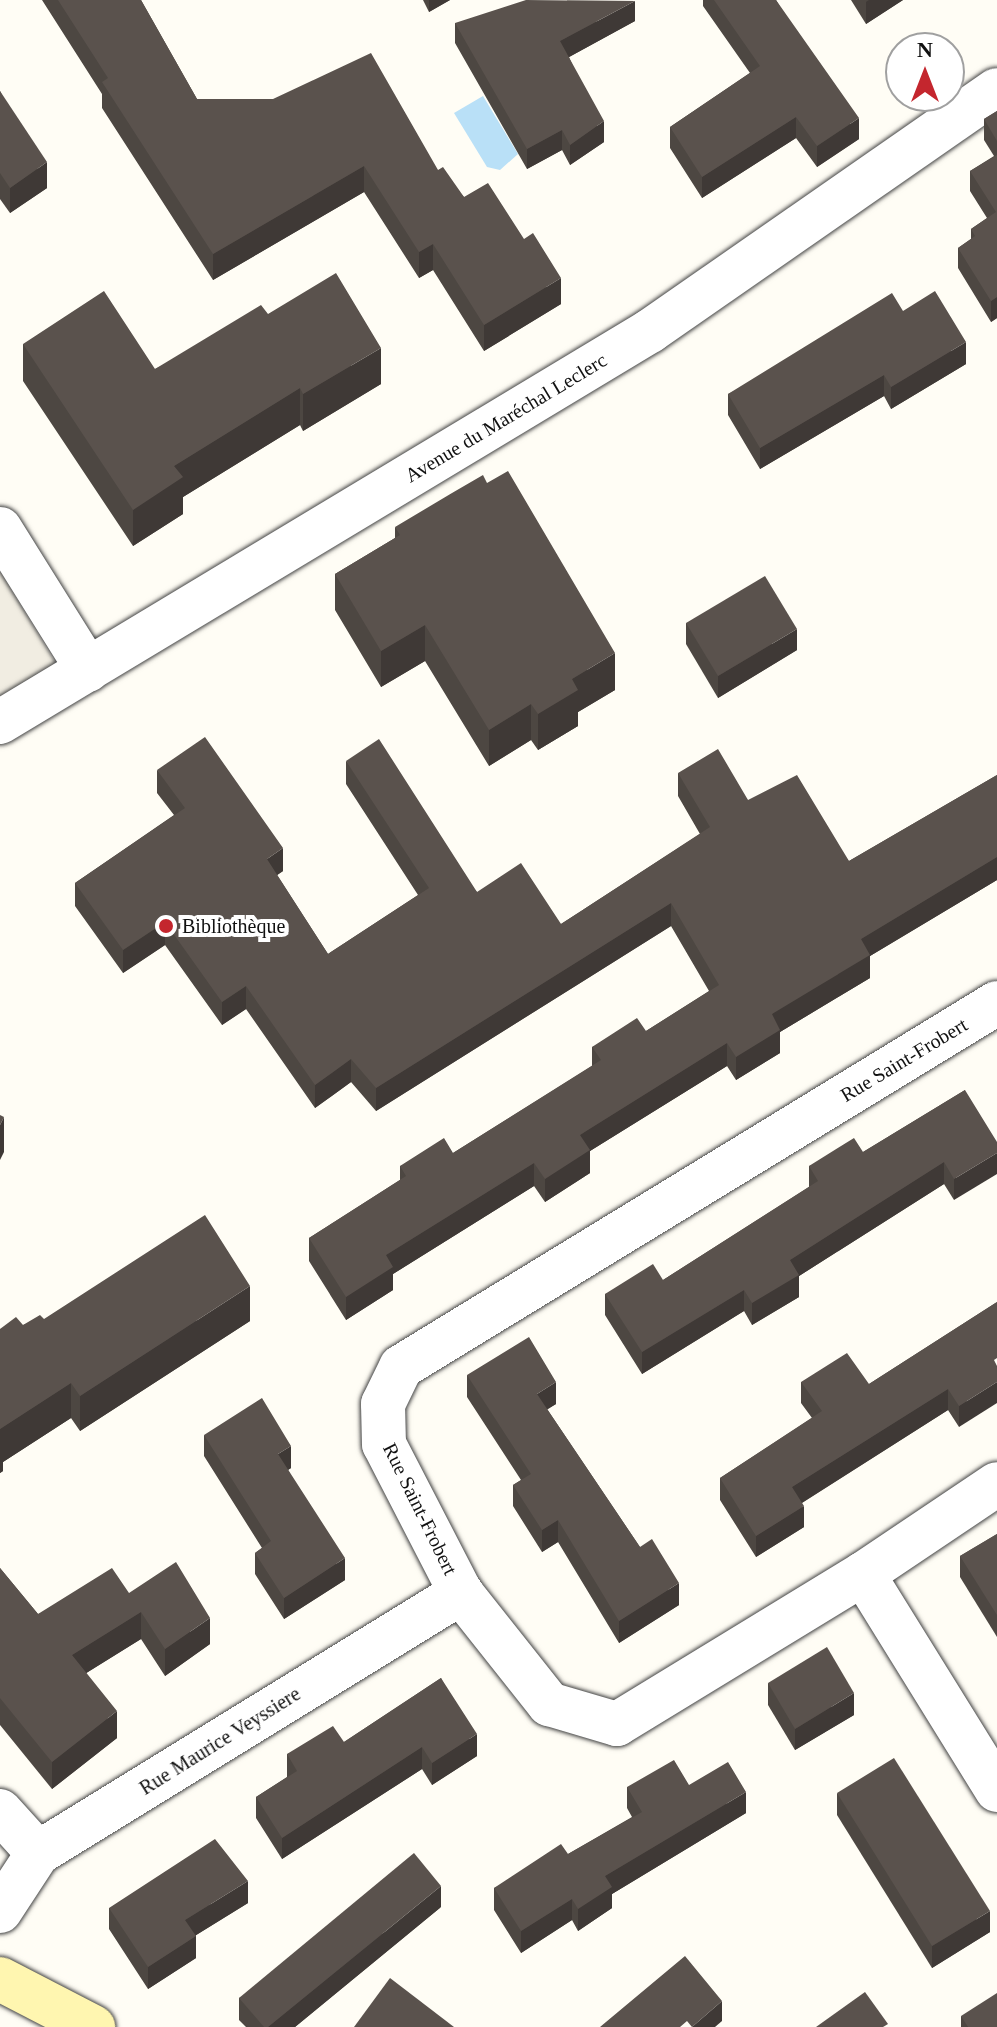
<!DOCTYPE html>
<meta charset="utf-8">
<style>
body{margin:0}
#map{position:relative;width:997px;height:2027px;overflow:hidden;background:#fffdf5;font-family:"Times New Roman",serif}
div>[style]{position:absolute}
.plaza>*{inset:0;background:#f1ede2}
.water>*{inset:0;background:#b9e0f7}
.roads{filter:drop-shadow(0 0 2px #444) drop-shadow(0 0 2px #444)}
.street>*{height:44px;margin:-22px;padding:0 22px;transform-origin:22px;border-radius:22px;background:#fff}
.secondary>*{height:44px;margin:-22px;padding:0 22px;transform-origin:22px;border-radius:22px;background:#fff6b0}
.wall>*{inset:0;background:#4d4742}
.shaded-wall>*{inset:0;background:#3f3936}
.building>*{inset:0;background:#5a524d}
.dots>*{width:22px;height:22px;translate:-50% -50%;box-sizing:border-box;border:4px solid #fff;border-radius:50%}
span{translate:-50% -50%;white-space:nowrap;text-align:center;line-height:1.15;-webkit-text-stroke:8px #fff;paint-order:stroke}
.street-label{font-size:20px;color:#111}
.poi-label{font-size:20px;color:#111}
.left{translate:0 -50%;text-align:left}
.north{position:absolute;left:885px;top:32px;width:80px;height:80px;box-sizing:border-box;background:#fff;border:2px solid #a0a0a0;border-radius:50%;rotate:0deg;font-size:22px;font-weight:700;line-height:32px;text-align:center;color:#111}
.north::after{content:'';display:block;margin:auto;width:28px;height:36px;background:#c4262e;clip-path:polygon(50% 0,100% 100%,50% 72%,0 100%)}
</style>
<div id="map">
<div class="plaza">
<div style="clip-path:polygon(0 571px,57px 666px,0 700px)"></div>
</div>
<div class="water">
<div style="clip-path:polygon(483px 96px,518px 154px,500px 170px,487px 167px,454px 113px)"></div>
</div>
<div class="roads">
<div class="street">
<div style="left:0;top:529px;width:166px;rotate:58deg"></div>
<div style="left:0;top:722px;width:759px;rotate:-31.03deg"></div>
<div style="left:650px;top:331px;width:422px;rotate:-34.8deg"></div>
<div style="left:997px;top:1003px;width:698px;rotate:148.59deg"></div>
<div style="left:401px;top:1367px;width:41px;rotate:115.9deg"></div>
<div style="left:383px;top:1404px;width:40px;rotate:88.6deg"></div>
<div style="left:384px;top:1444px;width:168px;rotate:62.7deg"></div>
<div style="left:461px;top:1593px;width:142px;rotate:51.6deg"></div>
<div style="left:549px;top:1704px;width:71px;rotate:16.4deg"></div>
<div style="left:617px;top:1724px;width:288px;rotate:-31.4deg"></div>
<div style="left:863px;top:1574px;width:161px;rotate:-33.9deg"></div>
<div style="left:863px;top:1574px;width:254px;rotate:58.2deg"></div>
<div style="left:0;top:1811px;width:57px;rotate:47.9deg"></div>
<div style="left:0;top:1911px;width:69px;rotate:-56.8deg"></div>
<div style="left:38px;top:1853px;width:497px;rotate:-31.6deg"></div>
</div>
<div class="secondary">
<div style="left:0;top:1979px;width:105px;rotate:27.3deg"></div>
</div>
</div>
<div class="wall">
<div style="clip-path:polygon(42px 0,141px 0,197px 99px,438px 170px,464px 197px,561px 304px,484px 351px,433px 270px,419px 278px,364px 192px,213px 280px,102px 108px,102px 94px)"></div>
<div style="clip-path:polygon(423px 0,450px 0,429px 12px)"></div>
<div style="clip-path:polygon(703px 0,776px 0,859px 139px,817px 167px,796px 138px,702px 198px,670px 148px,670px 127px,750px 73px,703px 6px)"></div>
<div style="clip-path:polygon(851px 0,903px 0,866px 24px)"></div>
<div style="clip-path:polygon(635px 21px,569px 57px,604px 142px,570px 165px,562px 150px,527px 169px,455px 43px,455px 23px)"></div>
<div style="clip-path:polygon(0 91px,47px 188px,10px 213px,0 199px)"></div>
<div style="clip-path:polygon(997px 111px,997px 318px,991px 322px,958px 268px,958px 248px,971px 239px,971px 229px,987px 218px,970px 191px,970px 171px,994px 156px,984px 140px,984px 119px)"></div>
<div style="clip-path:polygon(903px 311px,966px 364px,891px 409px,884px 396px,760px 469px,728px 415px,728px 394px)"></div>
<div style="clip-path:polygon(268px 314px,381px 384px,303px 431px,300px 425px,183px 497px,183px 514px,133px 546px,23px 381px,23px 344px,155px 369px)"></div>
<div style="clip-path:polygon(395px 527px,615px 690px,578px 712px,578px 726px,538px 750px,531px 740px,489px 766px,425px 661px,381px 687px,335px 610px,335px 574px,395px 538px)"></div>
<div style="clip-path:polygon(686px 623px,797px 650px,718px 698px,686px 644px)"></div>
<div style="clip-path:polygon(346px 761px,477px 892px,561px 924px,700px 834px,678px 796px,678px 773px,748px 800px,849px 861px,997px 775px,997px 880px,870px 956px,870px 978px,780px 1032px,780px 1053px,736px 1080px,727px 1066px,590px 1151px,590px 1173px,545px 1202px,534px 1186px,393px 1274px,393px 1290px,346px 1320px,309px 1261px,309px 1238px,400px 1180px,400px 1166px,453px 1153px,592px 1066px,592px 1047px,646px 1031px,709px 991px,671px 926px,376px 1111px,351px 1082px,315px 1108px,246px 1009px,222px 1025px,165px 945px,123px 973px,75px 906px,75px 883px,174px 815px,157px 793px,157px 770px,283px 871px,277px 875px,328px 954px,418px 895px,346px 784px)"></div>
<div style="clip-path:polygon(965px 1090px,954px 1200px,944px 1184px,799px 1276px,799px 1297px,752px 1325px,744px 1311px,642px 1374px,605px 1315px,605px 1294px,663px 1280px,809px 1187px,809px 1166px,863px 1152px)"></div>
<div style="clip-path:polygon(997px 1302px,959px 1427px,948px 1410px,802px 1503px,804px 1527px,756px 1557px,720px 1500px,720px 1478px,812px 1418px,801px 1403px,801px 1382px,869px 1384px)"></div>
<div style="clip-path:polygon(44px 1319px,250px 1321px,80px 1431px,71px 1418px,3px 1462px,3px 1471px,0 1473px,0 1329px,23px 1325px)"></div>
<div style="clip-path:polygon(467px 1375px,556px 1404px,547px 1409px,679px 1605px,619px 1643px,558px 1542px,542px 1552px,513px 1506px,513px 1485px,521px 1480px,467px 1397px)"></div>
<div style="clip-path:polygon(204px 1435px,291px 1468px,288px 1470px,345px 1580px,284px 1619px,255px 1574px,255px 1553px,262px 1548px,204px 1456px)"></div>
<div style="clip-path:polygon(997px 1534px,997px 1637px,960px 1577px,960px 1556px)"></div>
<div style="clip-path:polygon(0 1568px,38px 1614px,129px 1593px,210px 1644px,165px 1676px,141px 1639px,86px 1673px,117px 1738px,52px 1789px,0 1725px)"></div>
<div style="clip-path:polygon(441px 1678px,477px 1756px,432px 1785px,422px 1769px,282px 1859px,256px 1818px,256px 1797px,287px 1777px,287px 1754px,344px 1742px)"></div>
<div style="clip-path:polygon(768px 1683px,854px 1715px,795px 1750px,768px 1705px)"></div>
<div style="clip-path:polygon(689px 1785px,746px 1813px,612px 1894px,612px 1908px,578px 1931px,572px 1920px,521px 1953px,494px 1910px,494px 1888px,568px 1854px,632px 1817px,627px 1808px,627px 1787px)"></div>
<div style="clip-path:polygon(837px 1793px,990px 1932px,932px 1968px,837px 1815px)"></div>
<div style="clip-path:polygon(248px 1903px,196px 1935px,196px 1958px,148px 1989px,109px 1929px,109px 1908px)"></div>
<div style="clip-path:polygon(441px 1907px,295px 2027px,246px 2027px,239px 2020px,239px 1998px)"></div>
<div style="clip-path:polygon(961px 2016px,997px 2027px,961px 2027px)"></div>
</div>
<div class="shaded-wall">
<div style="clip-path:polygon(429px 0,450px 0,429px 12px)"></div>
<div style="clip-path:polygon(869px 0,903px 0,866px 24px,866px 2px)"></div>
<div style="clip-path:polygon(635px 1px,635px 21px,560px 62px,560px 41px)"></div>
<div style="clip-path:polygon(796px 117px,796px 138px,702px 198px,702px 177px)"></div>
<div style="clip-path:polygon(859px 118px,859px 139px,817px 167px,817px 146px)"></div>
<div style="clip-path:polygon(604px 121px,604px 142px,570px 165px,570px 145px)"></div>
<div style="clip-path:polygon(562px 130px,562px 150px,527px 169px,527px 149px)"></div>
<div style="clip-path:polygon(47px 162px,47px 188px,10px 213px,10px 188px)"></div>
<div style="clip-path:polygon(364px 166px,364px 192px,213px 280px,213px 254px)"></div>
<div style="clip-path:polygon(433px 244px,433px 270px,419px 278px,419px 252px)"></div>
<div style="clip-path:polygon(561px 278px,561px 304px,484px 351px,484px 325px)"></div>
<div style="clip-path:polygon(997px 297px,997px 318px,991px 322px,991px 301px)"></div>
<div style="clip-path:polygon(966px 342px,966px 364px,891px 409px,891px 387px)"></div>
<div style="clip-path:polygon(381px 348px,381px 384px,303px 431px,303px 394px)"></div>
<div style="clip-path:polygon(884px 375px,884px 396px,760px 469px,760px 448px)"></div>
<div style="clip-path:polygon(300px 388px,300px 425px,183px 497px,183px 514px,133px 546px,133px 510px,174px 466px)"></div>
<div style="clip-path:polygon(425px 625px,425px 661px,381px 687px,381px 651px)"></div>
<div style="clip-path:polygon(797px 629px,797px 650px,718px 698px,718px 676px)"></div>
<div style="clip-path:polygon(615px 653px,615px 690px,578px 712px,578px 726px,538px 750px,538px 714px,572px 679px)"></div>
<div style="clip-path:polygon(531px 704px,531px 740px,489px 766px,489px 730px)"></div>
<div style="clip-path:polygon(283px 848px,283px 871px,267px 882px,267px 859px)"></div>
<div style="clip-path:polygon(997px 857px,997px 880px,870px 956px,870px 978px,780px 1032px,780px 1053px,736px 1080px,736px 1057px,772px 1014px,861px 939px)"></div>
<div style="clip-path:polygon(671px 903px,671px 926px,376px 1111px,376px 1088px)"></div>
<div style="clip-path:polygon(165px 922px,165px 945px,123px 973px,123px 950px)"></div>
<div style="clip-path:polygon(246px 986px,246px 1009px,222px 1025px,222px 1002px)"></div>
<div style="clip-path:polygon(727px 1043px,727px 1066px,590px 1151px,590px 1173px,545px 1202px,545px 1179px,580px 1135px)"></div>
<div style="clip-path:polygon(351px 1059px,351px 1082px,315px 1108px,315px 1085px)"></div>
<div style="clip-path:polygon(4px 1117px,4px 1152px,0 1160px,0 1125px)"></div>
<div style="clip-path:polygon(997px 1153px,997px 1174px,954px 1200px,954px 1179px)"></div>
<div style="clip-path:polygon(944px 1162px,944px 1184px,799px 1276px,799px 1297px,752px 1325px,752px 1303px,790px 1260px)"></div>
<div style="clip-path:polygon(534px 1163px,534px 1186px,393px 1274px,393px 1290px,346px 1320px,346px 1297px,386px 1255px)"></div>
<div style="clip-path:polygon(250px 1286px,250px 1321px,80px 1431px,80px 1396px)"></div>
<div style="clip-path:polygon(744px 1290px,744px 1311px,642px 1374px,642px 1352px)"></div>
<div style="clip-path:polygon(556px 1382px,556px 1404px,537px 1416px,537px 1394px)"></div>
<div style="clip-path:polygon(997px 1382px,997px 1403px,959px 1427px,959px 1406px)"></div>
<div style="clip-path:polygon(71px 1383px,71px 1418px,3px 1462px,3px 1471px,0 1473px,0 1429px)"></div>
<div style="clip-path:polygon(948px 1389px,948px 1410px,792px 1509px,792px 1487px)"></div>
<div style="clip-path:polygon(291px 1446px,291px 1468px,278px 1476px,278px 1454px)"></div>
<div style="clip-path:polygon(804px 1506px,804px 1527px,756px 1557px,756px 1536px)"></div>
<div style="clip-path:polygon(558px 1520px,558px 1542px,542px 1552px,542px 1530px)"></div>
<div style="clip-path:polygon(345px 1558px,345px 1580px,284px 1619px,284px 1598px)"></div>
<div style="clip-path:polygon(679px 1583px,679px 1605px,619px 1643px,619px 1621px)"></div>
<div style="clip-path:polygon(141px 1612px,141px 1639px,72px 1682px,72px 1655px)"></div>
<div style="clip-path:polygon(210px 1618px,210px 1644px,165px 1676px,165px 1649px)"></div>
<div style="clip-path:polygon(854px 1693px,854px 1715px,795px 1750px,795px 1729px)"></div>
<div style="clip-path:polygon(117px 1711px,117px 1738px,52px 1789px,52px 1762px)"></div>
<div style="clip-path:polygon(477px 1734px,477px 1756px,432px 1785px,432px 1763px)"></div>
<div style="clip-path:polygon(422px 1747px,422px 1769px,282px 1859px,282px 1838px)"></div>
<div style="clip-path:polygon(746px 1792px,746px 1813px,612px 1894px,612px 1908px,578px 1931px,578px 1909px,605px 1876px)"></div>
<div style="clip-path:polygon(248px 1881px,248px 1903px,185px 1942px,185px 1920px)"></div>
<div style="clip-path:polygon(441px 1886px,441px 1907px,295px 2027px,268px 2027px)"></div>
<div style="clip-path:polygon(572px 1899px,572px 1920px,521px 1953px,521px 1931px)"></div>
<div style="clip-path:polygon(990px 1911px,990px 1932px,932px 1968px,932px 1946px)"></div>
<div style="clip-path:polygon(196px 1936px,196px 1958px,148px 1989px,148px 1967px)"></div>
<div style="clip-path:polygon(722px 2001px,722px 2021px,715px 2027px,692px 2027px)"></div>
</div>
<div class="building">
<div style="clip-path:polygon(58px 0,141px 0,197px 99px,273px 99px,371px 53px,438px 170px,443px 167px,464px 197px,488px 183px,524px 239px,533px 233px,561px 278px,484px 325px,433px 244px,419px 252px,364px 166px,213px 254px,102px 82px,108px 78px)"></div>
<div style="clip-path:polygon(526px 0,635px 1px,560px 41px,604px 121px,570px 145px,562px 130px,527px 149px,455px 23px)"></div>
<div style="clip-path:polygon(714px 0,776px 0,859px 118px,817px 146px,796px 117px,702px 177px,670px 127px,760px 66px)"></div>
<div style="clip-path:polygon(0 91px,47px 162px,10px 188px,0 173px)"></div>
<div style="clip-path:polygon(997px 111px,997px 141px,984px 119px)"></div>
<div style="clip-path:polygon(997px 155px,997px 297px,991px 301px,958px 248px,975px 236px,971px 229px,996px 212px,970px 171px)"></div>
<div style="clip-path:polygon(336px 273px,381px 348px,303px 394px,300px 388px,174px 466px,183px 477px,133px 510px,23px 344px,104px 291px,155px 369px,261px 305px,268px 314px)"></div>
<div style="clip-path:polygon(935px 291px,966px 342px,891px 387px,884px 375px,760px 448px,728px 394px,892px 293px,903px 311px)"></div>
<div style="clip-path:polygon(508px 471px,615px 653px,572px 679px,578px 690px,538px 714px,531px 704px,489px 730px,425px 625px,381px 651px,335px 574px,400px 535px,395px 527px,452px 493px,483px 475px,487px 483px)"></div>
<div style="clip-path:polygon(765px 576px,797px 629px,718px 676px,686px 623px)"></div>
<div style="clip-path:polygon(205px 737px,283px 848px,267px 859px,328px 954px,429px 888px,346px 761px,379px 739px,477px 892px,521px 863px,561px 924px,710px 827px,678px 773px,718px 749px,748px 800px,797px 775px,849px 861px,997px 775px,997px 857px,861px 939px,870px 955px,772px 1014px,780px 1030px,736px 1057px,727px 1043px,580px 1135px,590px 1150px,545px 1179px,534px 1163px,386px 1255px,393px 1267px,346px 1297px,309px 1238px,406px 1176px,400px 1166px,444px 1138px,453px 1153px,601px 1060px,592px 1047px,637px 1018px,646px 1031px,719px 985px,671px 903px,376px 1088px,351px 1059px,315px 1085px,246px 986px,222px 1002px,165px 922px,123px 950px,75px 883px,185px 808px,157px 770px)"></div>
<div style="clip-path:polygon(965px 1090px,997px 1142px,997px 1153px,954px 1179px,944px 1162px,790px 1260px,799px 1275px,752px 1303px,744px 1290px,642px 1352px,605px 1294px,653px 1264px,663px 1280px,818px 1181px,809px 1166px,854px 1138px,863px 1152px)"></div>
<div style="clip-path:polygon(0 1115px,4px 1117px,0 1125px)"></div>
<div style="clip-path:polygon(205px 1215px,250px 1286px,80px 1396px,71px 1383px,0 1429px,0 1329px,16px 1317px,23px 1325px,40px 1315px,44px 1319px)"></div>
<div style="clip-path:polygon(997px 1302px,997px 1358px,994px 1360px,997px 1366px,997px 1382px,959px 1406px,948px 1389px,792px 1487px,804px 1506px,756px 1536px,720px 1478px,822px 1411px,801px 1382px,847px 1353px,869px 1384px)"></div>
<div style="clip-path:polygon(529px 1337px,556px 1382px,537px 1394px,640px 1547px,652px 1539px,679px 1583px,619px 1621px,558px 1520px,542px 1530px,513px 1485px,531px 1474px,467px 1375px)"></div>
<div style="clip-path:polygon(262px 1398px,291px 1446px,278px 1454px,345px 1558px,284px 1598px,255px 1553px,271px 1541px,204px 1435px)"></div>
<div style="clip-path:polygon(997px 1534px,997px 1615px,960px 1556px)"></div>
<div style="clip-path:polygon(176px 1562px,210px 1618px,165px 1649px,141px 1612px,72px 1655px,117px 1711px,52px 1762px,0 1698px,0 1568px,38px 1614px,112px 1568px,129px 1593px)"></div>
<div style="clip-path:polygon(827px 1647px,854px 1693px,795px 1729px,768px 1683px)"></div>
<div style="clip-path:polygon(441px 1678px,477px 1734px,432px 1763px,422px 1747px,282px 1838px,256px 1797px,297px 1771px,287px 1754px,333px 1726px,344px 1742px)"></div>
<div style="clip-path:polygon(894px 1758px,990px 1911px,932px 1946px,837px 1793px)"></div>
<div style="clip-path:polygon(674px 1760px,689px 1785px,728px 1762px,746px 1792px,605px 1876px,612px 1887px,578px 1909px,572px 1899px,521px 1931px,494px 1888px,561px 1844px,568px 1854px,642px 1812px,627px 1787px)"></div>
<div style="clip-path:polygon(215px 1839px,248px 1881px,185px 1920px,196px 1936px,148px 1967px,109px 1908px)"></div>
<div style="clip-path:polygon(414px 1853px,441px 1886px,268px 2027px,264px 2027px,239px 1998px)"></div>
<div style="clip-path:polygon(685px 1956px,722px 2001px,692px 2027px,687px 2021px,680px 2027px,600px 2027px)"></div>
<div style="clip-path:polygon(390px 1978px,454px 2027px,354px 2027px)"></div>
<div style="clip-path:polygon(865px 1992px,888px 2024px,883px 2027px,816px 2027px)"></div>
<div style="clip-path:polygon(997px 1993px,997px 2027px,968px 2027px,961px 2016px)"></div>
</div>
<div class="dots">
<div style="left:166px;top:926px;background:#c4262e"></div>
</div>
<div class="street-label">
<span style="left:506px;top:418px;rotate:-31deg">Avenue du Maréchal Leclerc</span>
<span style="left:904px;top:1060px;rotate:-31deg">Rue Saint-Frobert</span>
<span style="left:420px;top:1509px;rotate:64deg">Rue Saint-Frobert</span>
<span style="left:220px;top:1741px;rotate:-32deg">Rue Maurice Veyssiere</span>
</div>
<div class="poi-label">
<span class="left" style="left:182px;top:926px">Bibliothèque</span>
</div>
<div class="north">N</div>
</div>
